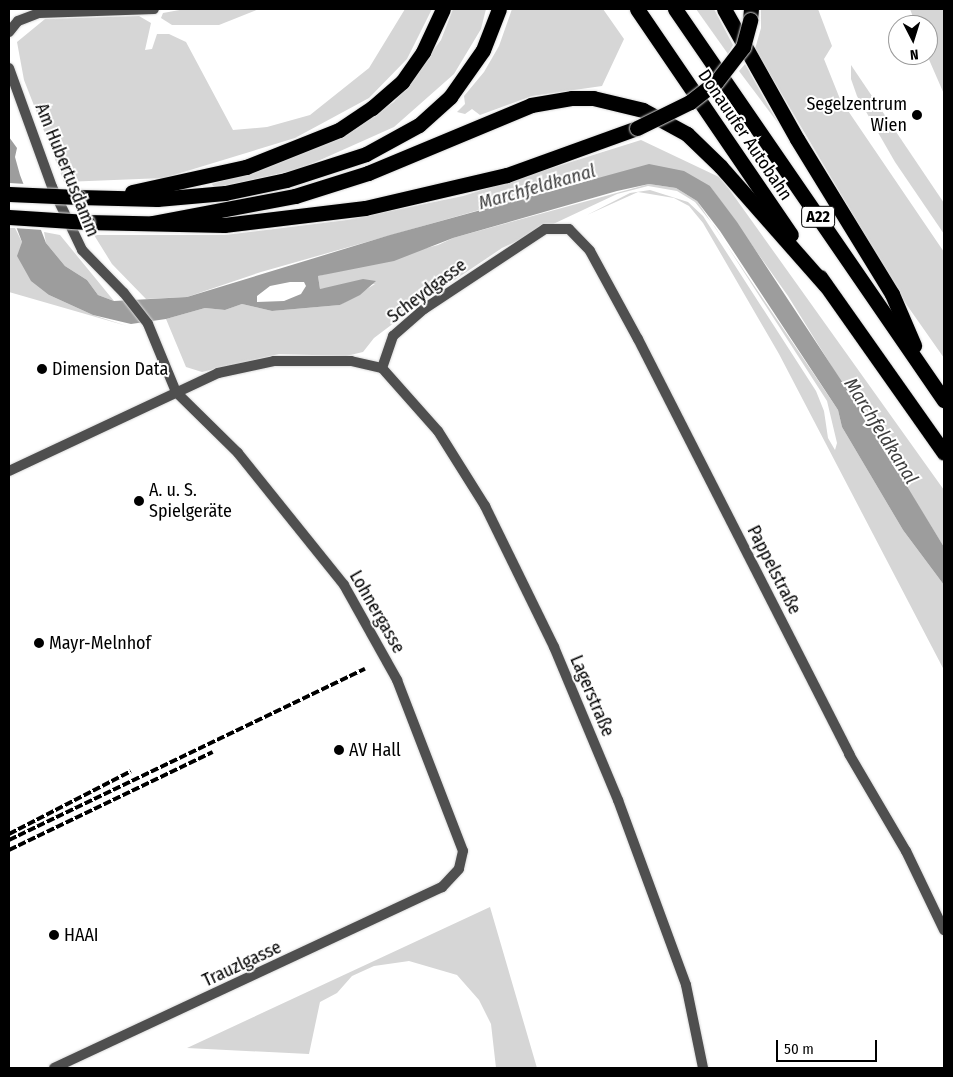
<!DOCTYPE html>
<meta charset="utf-8">
<style>
body{margin:0}
#map{position:relative;width:953px;height:1077px;overflow:hidden;background:#fff;font-family:"Fira Sans Condensed",sans-serif}
div>[style]{position:absolute}
.green>*{inset:0;background:#d6d6d6}
.water>*{inset:0;background:#9d9d9d}
.pier>*{inset:0;background:#fff}
.roads{filter:drop-shadow(0 0 1px #dbdbdb) drop-shadow(0 0 1px #dbdbdb)}
.minor>*{height:10px;margin:-5px;padding:0 5px;transform-origin:5px;border-radius:5px;background:#4f4f4f}
.motorway>*{height:15px;margin:-7.5px;padding:0 7.5px;transform-origin:7.5px;border-radius:7.5px;background:#000}
.rail>*{height:4px;margin-top:-2px;transform-origin:0;background:repeating-linear-gradient(90deg,#000 0 8px,transparent 0 10.5px)}
.bridges{filter:drop-shadow(0 0 1px #dbdbdb) drop-shadow(0 0 1px #dbdbdb)}
.motorway-bridge>*{height:15px;margin:-7.5px;padding:0 7.5px;transform-origin:7.5px;border-radius:7.5px;background:#000}
.dots>*{width:14px;height:14px;translate:-50% -50%;box-sizing:border-box;border:2px solid #fff;border-radius:50%}
span{translate:-50% -50%;white-space:nowrap;text-align:center;line-height:1.15;-webkit-text-stroke:4px #fff;paint-order:stroke}
.shield-label span{padding:1px 4px;background:#fff;border:1px solid;border-radius:4px;-webkit-text-stroke-width:0}
.shield-label{font-size:16px;color:#000;font-weight:700}
.poi-label{font-size:18px;color:#000}
.right{translate:-100% -50%;text-align:right}
.left{translate:0 -50%;text-align:left}
.street-label{font-size:18px;color:#000}
.water-label{font-size:19px;color:#3e3e3e;font-style:italic}
.frame{position:absolute;inset:0;border:10px solid #000;pointer-events:none}
.north{position:absolute;left:888px;top:15px;width:50px;height:50px;box-sizing:border-box;background:#fff;border:1px solid #999;border-radius:50%;rotate:175deg;font-size:14px;font-weight:700;line-height:20px;text-align:center;color:#000}
.north::after{content:'';display:block;margin:auto;width:18px;height:22px;background:#000;clip-path:polygon(50% 0,100% 100%,50% 72%,0 100%)}
.scale{position:absolute;left:776px;top:1040px;width:101px;height:22px;box-sizing:border-box;border:2px solid #000;border-top:0;padding-left:6px;font-size:15px;line-height:18px;white-space:nowrap;color:#000;-webkit-text-stroke:4px #fff;paint-order:stroke}
</style>
<div id="map">
<div class="green">
<div style="clip-path:polygon(185px 9px,259px 9px,219px 25px,172px 25px,161px 18px,163px 13px)"></div>
<div style="clip-path:polygon(405px 9px,432px 9px,407px 59px,369px 98px,295px 138px,164px 178px,64px 182px,24px 80px,17px 42px,45px 19px,139px 16px,151px 23px,145px 50px,152px 49px,157px 34px,169px 34px,186px 42px,233px 130px,267px 127px,310px 115px,369px 68px)"></div>
<div style="clip-path:polygon(453px 9px,486px 9px,481px 29px,454px 74px,394px 127px,300px 169px,214px 188px,212px 184px,268px 167px,325px 144px,394px 102px,441px 40px)"></div>
<div style="clip-path:polygon(512px 9px,603px 9px,624px 39px,602px 86px,532px 96px,480px 115px,472px 109px,465px 114px,457px 112px,465px 104px,464px 96px,484px 72px,499px 46px)"></div>
<div style="clip-path:polygon(696px 9px,714px 9px,733px 45px,728px 54px)"></div>
<div style="clip-path:polygon(761px 9px,818px 9px,832px 46px,824px 59px,840px 99px,944px 252px,944px 358px,904px 301px,755px 49px,761px 28px)"></div>
<div style="clip-path:polygon(910px 9px,944px 9px,944px 94px,927px 55px,928px 25px,916px 25px)"></div>
<div style="clip-path:polygon(745px 64px,778px 123px,739px 71px)"></div>
<div style="clip-path:polygon(851px 65px,944px 203px,944px 234px,895px 162px,857px 96px,851px 79px)"></div>
<div style="clip-path:polygon(641px 140px,719px 177px,729px 189px,944px 490px,944px 547px,788px 296px,710px 186px,592px 178px,261px 272px,187px 297px,146px 299px,112px 264px,94px 235px,225px 235px,347px 220px,463px 196px)"></div>
<div style="clip-path:polygon(649px 184px,676px 188px,697px 201px,838px 410px,842px 427px,903px 530px,944px 585px,944px 670px,779px 354px,703px 223px,689px 206px,674px 198px,638px 192px,587px 215px,630px 193px,650px 190px,688px 202px,703px 216px,816px 391px,824px 411px,828px 438px,835px 450px,837px 443px,827px 401px,715px 227px,695px 202px,677px 191px,648px 186px,617px 194px,502px 248px,419px 304px,374px 338px,363px 352px,346px 356px,279px 354px,202px 372px,186px 367px,166px 319px,205px 308px,225px 310px,242px 304px,272px 311px,340px 305px,375px 284px,320px 289px,318px 276px,438px 245px,453px 238px)"></div>
<div style="clip-path:polygon(9px 228px,15px 228px,22px 242px,21px 251px,49px 295px,93px 315px,127px 326px,9px 292px)"></div>
<div style="clip-path:polygon(44px 232px,60px 235px,114px 301px,98px 295px,87px 280px,65px 266px,46px 243px)"></div>
<div style="clip-path:polygon(490px 907px,537px 1068px,496px 1068px,491px 1024px,479px 1000px,457px 975px,409px 961px,374px 966px,352px 976px,337px 993px,320px 1002px,309px 1054px,187px 1048px)"></div>
</div>
<div class="water">
<div style="clip-path:polygon(evenodd,9px 137px,17px 148px,15px 157px,20px 175px,46px 243px,65px 266px,87px 280px,98px 295px,114px 301px,187px 297px,390px 235px,649px 164px,684px 171px,710px 186px,737px 222px,860px 409px,944px 547px,944px 585px,903px 530px,842px 427px,838px 410px,720px 231px,697px 201px,676px 188px,649px 184px,617px 191px,453px 238px,394px 261px,318px 276px,320px 289px,363px 279px,376px 281px,360px 295px,340px 305px,272px 311px,242px 304px,225px 310px,205px 308px,166px 319px,131px 324px,93px 315px,49px 295px,31px 281px,17px 256px,22px 242px,9px 208px,9px 137px,290px 282px,304px 282px,306px 286px,301px 294px,284px 301px,257px 302px,257px 296px,270px 286px,290px 282px)"></div>
</div>
<div class="pier">
<div style="clip-path:polygon(9px 183px,26px 184px,43px 230px,14px 228px,9px 215px)"></div>
</div>
<div class="roads">
<div class="minor">
<div style="left:9px;top:32px;width:14px;rotate:-51deg"></div>
<div style="left:18px;top:21px;width:22px;rotate:-21deg"></div>
<div style="left:39px;top:13px;width:115px;rotate:-2deg"></div>
<div style="left:9px;top:68px;width:127px;rotate:70.1deg"></div>
<div style="left:52px;top:187px;width:70px;rotate:64.5deg"></div>
<div style="left:82px;top:250px;width:60px;rotate:45.7deg"></div>
<div style="left:124px;top:293px;width:39px;rotate:52deg"></div>
<div style="left:148px;top:324px;width:74px;rotate:67.6deg"></div>
<div style="left:176px;top:392px;width:87px;rotate:44.5deg"></div>
<div style="left:238px;top:453px;width:169px;rotate:51.2deg"></div>
<div style="left:344px;top:585px;width:109px;rotate:60.8deg"></div>
<div style="left:397px;top:680px;width:183px;rotate:68.9deg"></div>
<div style="left:463px;top:851px;width:18px;rotate:103deg"></div>
<div style="left:459px;top:869px;width:25px;rotate:133deg"></div>
<div style="left:442px;top:887px;width:428px;rotate:155deg"></div>
<div style="left:382px;top:368px;width:34px;rotate:-71deg"></div>
<div style="left:393px;top:336px;width:41px;rotate:-41.1deg"></div>
<div style="left:424px;top:309px;width:145px;rotate:-33.5deg"></div>
<div style="left:545px;top:229px;width:24px"></div>
<div style="left:569px;top:229px;width:30px;rotate:46deg"></div>
<div style="left:590px;top:251px;width:100px;rotate:61.4deg"></div>
<div style="left:638px;top:339px;width:466px;rotate:63deg"></div>
<div style="left:849px;top:754px;width:113px;rotate:59.6deg"></div>
<div style="left:906px;top:851px;width:88px;rotate:64.3deg"></div>
<div style="left:382px;top:368px;width:84px;rotate:48.4deg"></div>
<div style="left:438px;top:431px;width:89px;rotate:57.9deg"></div>
<div style="left:485px;top:506px;width:157px;rotate:63.9deg"></div>
<div style="left:554px;top:647px;width:166px;rotate:67.3deg"></div>
<div style="left:618px;top:800px;width:197px;rotate:69.8deg"></div>
<div style="left:686px;top:985px;width:85px;rotate:78.4deg"></div>
<div style="left:9px;top:471px;width:231px;rotate:-25.1deg"></div>
<div style="left:218px;top:373px;width:57px;rotate:-12.1deg"></div>
<div style="left:274px;top:361px;width:77px"></div>
<div style="left:351px;top:361px;width:32px;rotate:13deg"></div>
</div>
<div class="motorway">
<div style="left:637px;top:9px;width:273px;rotate:55.7deg"></div>
<div style="left:675px;top:9px;width:475px;rotate:55.5deg"></div>
<div style="left:724px;top:9px;width:149px;rotate:60.7deg"></div>
<div style="left:797px;top:139px;width:182px;rotate:58.5deg"></div>
<div style="left:892px;top:294px;width:56px;rotate:66.7deg"></div>
<div style="left:750px;top:20px;width:11px;rotate:-85deg"></div>
<div style="left:132px;top:192px;width:117px;rotate:-12.4deg"></div>
<div style="left:246px;top:167px;width:100px;rotate:-21.7deg"></div>
<div style="left:339px;top:130px;width:40px;rotate:-34deg"></div>
<div style="left:372px;top:108px;width:40px;rotate:-41deg"></div>
<div style="left:402px;top:82px;width:37px;rotate:-55deg"></div>
<div style="left:423px;top:52px;width:47px;rotate:-65.1deg"></div>
<div style="left:78px;top:197px;width:79px;rotate:1.5deg"></div>
<div style="left:157px;top:199px;width:68px;rotate:-5deg"></div>
<div style="left:225px;top:193px;width:62px;rotate:-12deg"></div>
<div style="left:286px;top:180px;width:84px;rotate:-18deg"></div>
<div style="left:366px;top:154px;width:60px;rotate:-28.7deg"></div>
<div style="left:419px;top:125px;width:42px;rotate:-42.1deg"></div>
<div style="left:450px;top:97px;width:57px;rotate:-54.9deg"></div>
<div style="left:483px;top:50px;width:44px;rotate:-68.7deg"></div>
<div style="left:87px;top:222px;width:137px;rotate:1.3deg"></div>
<div style="left:224px;top:225px;width:142px;rotate:-6.9deg"></div>
<div style="left:365px;top:208px;width:146px;rotate:-13.1deg"></div>
<div style="left:507px;top:175px;width:138px;rotate:-19.9deg"></div>
<div style="left:152px;top:223px;width:146px;rotate:-10.7deg"></div>
<div style="left:295px;top:196px;width:77px;rotate:-17.5deg"></div>
<div style="left:368px;top:173px;width:177px;rotate:-22.6deg"></div>
<div style="left:531px;top:105px;width:42px;rotate:-9.7deg"></div>
<div style="left:572px;top:98px;width:21px"></div>
<div style="left:593px;top:98px;width:51px;rotate:13.5deg"></div>
<div style="left:643px;top:110px;width:50px;rotate:28.6deg"></div>
<div style="left:687px;top:134px;width:47px;rotate:44.1deg"></div>
<div style="left:721px;top:167px;width:157px;rotate:48.6deg"></div>
<div style="left:820px;top:277px;width:215px;rotate:54.8deg"></div>
</div>
</div>
<div class="rail">
<div style="left:9px;top:834px;width:137px;rotate:-27.3deg"></div>
<div style="left:9px;top:840px;width:395px;rotate:-25.7deg"></div>
<div style="left:9px;top:850px;width:226px;rotate:-25.7deg"></div>
</div>
<div class="bridges">
<div class="motorway-bridge">
<div style="left:637px;top:128px;width:59px;rotate:-26.1deg"></div>
<div style="left:690px;top:102px;width:33px;rotate:-38deg"></div>
<div style="left:716px;top:82px;width:44px;rotate:-52.4deg"></div>
<div style="left:743px;top:47px;width:28px;rotate:-75deg"></div>
<div style="left:9px;top:194px;width:69px;rotate:2.5deg"></div>
<div style="left:9px;top:217px;width:78px;rotate:3.7deg"></div>
</div>
</div>
<div class="dots">
<div style="left:917px;top:115px;background:#000"></div>
<div style="left:42px;top:369px;background:#000"></div>
<div style="left:139px;top:501px;background:#000"></div>
<div style="left:39px;top:643px;background:#000"></div>
<div style="left:339px;top:750px;background:#000"></div>
<div style="left:54px;top:935px;background:#000"></div>
</div>
<div class="shield-label">
<span style="left:818px;top:217px">A22</span>
</div>
<div class="poi-label">
<span class="right" style="left:907px;top:115px">Segelzentrum<br>Wien</span>
<span class="left" style="left:52px;top:369px">Dimension Data</span>
<span class="left" style="left:149px;top:501px">A. u. S.<br>Spielgeräte</span>
<span class="left" style="left:49px;top:643px">Mayr-Melnhof</span>
<span class="left" style="left:349px;top:750px">AV Hall</span>
<span class="left" style="left:64px;top:935px">HAAI</span>
</div>
<div class="street-label">
<span style="left:745px;top:135px;rotate:56deg">Donauufer Autobahn</span>
<span style="left:67px;top:170px;rotate:68deg">Am Hubertusdamm</span>
<span style="left:427px;top:291px;rotate:-37deg">Scheydgasse</span>
<span style="left:774px;top:570px;rotate:63deg">Pappelstraße</span>
<span style="left:377px;top:612px;rotate:60deg">Lohnergasse</span>
<span style="left:592px;top:696px;rotate:67deg">Lagerstraße</span>
<span style="left:242px;top:964px;rotate:-25deg">Trauzlgasse</span>
</div>
<div class="water-label">
<span style="left:537px;top:187px;rotate:-16deg">Marchfeldkanal</span>
<span style="left:881px;top:431px;rotate:58deg">Marchfeldkanal</span>
</div>
<div class="frame"></div>
<div class="north">N</div>
<div class="scale">50 m</div>
</div>
